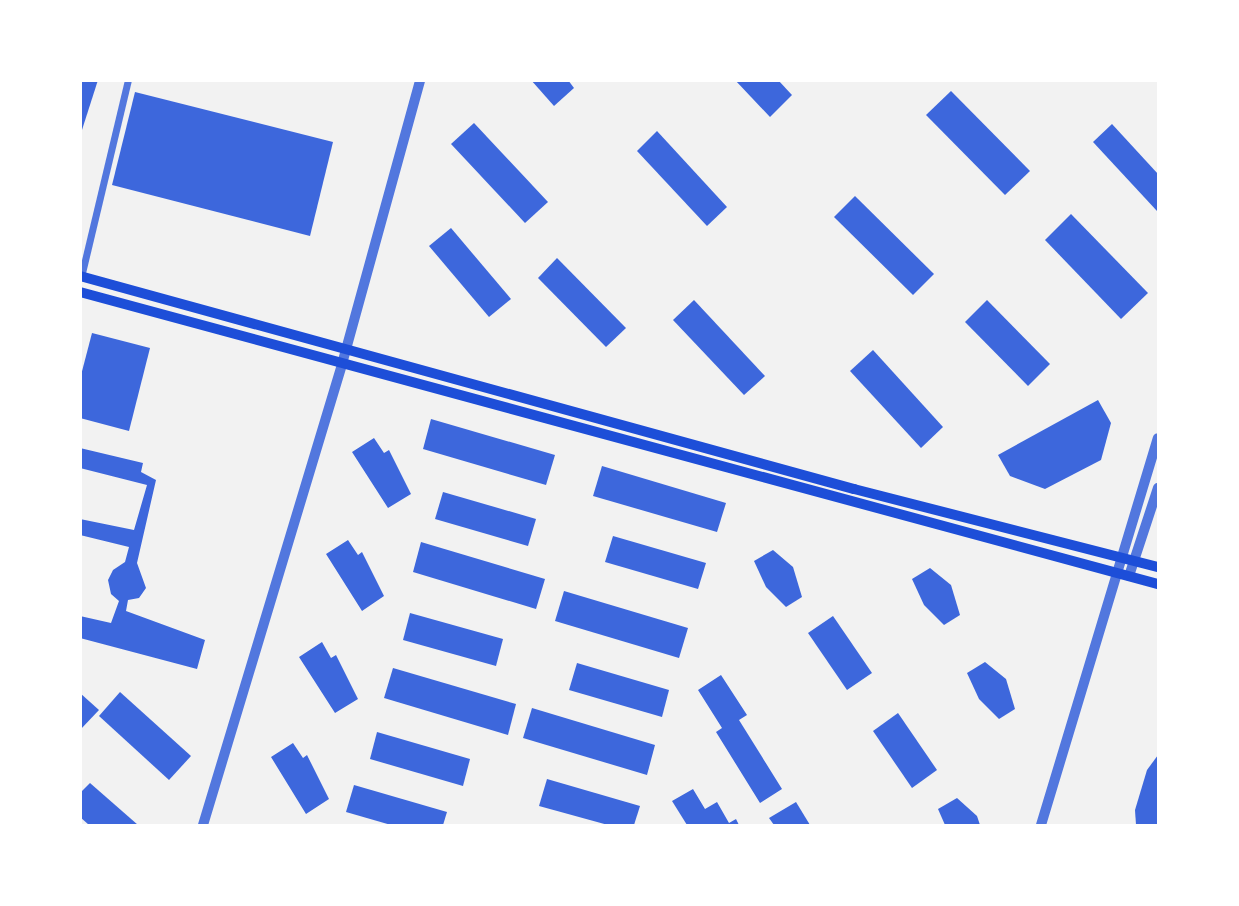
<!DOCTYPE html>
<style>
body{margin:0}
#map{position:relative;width:1239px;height:906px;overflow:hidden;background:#f2f2f2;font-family:Commissioner,sans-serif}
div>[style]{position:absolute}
.building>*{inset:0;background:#3d67dc}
.minor>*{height:7px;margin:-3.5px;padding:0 3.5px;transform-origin:3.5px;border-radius:3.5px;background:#5277de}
.tertiary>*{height:10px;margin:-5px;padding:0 5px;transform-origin:5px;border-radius:5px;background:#5277de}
.secondary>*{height:10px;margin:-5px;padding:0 5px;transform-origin:5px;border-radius:5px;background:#1d4ed8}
span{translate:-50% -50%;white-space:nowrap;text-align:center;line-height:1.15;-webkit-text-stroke:5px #fff;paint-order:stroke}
.frame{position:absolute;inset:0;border:82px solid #fff;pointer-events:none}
</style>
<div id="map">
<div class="building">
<div style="clip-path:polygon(80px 80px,98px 80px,81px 133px,80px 133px)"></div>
<div style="clip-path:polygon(531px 80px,568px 80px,574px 88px,554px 106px)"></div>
<div style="clip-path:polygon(735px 80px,778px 80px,792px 95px,770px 117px)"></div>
<div style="clip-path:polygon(951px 91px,1030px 171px,1005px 195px,926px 115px)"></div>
<div style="clip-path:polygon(135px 92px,333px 142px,310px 236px,112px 185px)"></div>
<div style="clip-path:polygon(474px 123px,548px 202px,525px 223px,451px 144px)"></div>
<div style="clip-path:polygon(1112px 124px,1158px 174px,1157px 211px,1093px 142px)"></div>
<div style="clip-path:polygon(657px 131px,727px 207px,707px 226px,637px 151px)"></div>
<div style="clip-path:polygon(855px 196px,934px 274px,913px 295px,834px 217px)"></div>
<div style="clip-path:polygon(1071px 214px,1148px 293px,1121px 319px,1045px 240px)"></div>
<div style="clip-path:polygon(451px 228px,511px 299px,489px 317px,429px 246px)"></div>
<div style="clip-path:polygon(557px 258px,626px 328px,606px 347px,538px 278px)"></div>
<div style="clip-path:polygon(694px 300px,765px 376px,744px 395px,673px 320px)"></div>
<div style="clip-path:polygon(987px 300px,1050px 364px,1028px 386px,965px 322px)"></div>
<div style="clip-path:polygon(92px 333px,150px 348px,129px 431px,80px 418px,80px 379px)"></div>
<div style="clip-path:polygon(873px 350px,943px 427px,921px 448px,850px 371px)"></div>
<div style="clip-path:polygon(1098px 400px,1111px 423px,1101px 460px,1045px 489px,1010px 476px,998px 455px)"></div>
<div style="clip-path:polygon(431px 419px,555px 455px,546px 485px,423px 449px)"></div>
<div style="clip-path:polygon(374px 438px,384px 453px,389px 450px,411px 494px,388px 508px,352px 452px)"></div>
<div style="clip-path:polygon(80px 448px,143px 463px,141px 472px,156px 480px,137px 563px,146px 588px,139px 598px,128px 600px,126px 611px,205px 640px,197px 669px,80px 638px,80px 616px,111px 623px,119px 601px,111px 594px,108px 580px,113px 570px,125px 562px,129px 547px,80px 535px,80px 519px,134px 530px,147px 485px,80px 468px)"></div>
<div style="clip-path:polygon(602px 466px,726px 503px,717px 532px,593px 496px)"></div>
<div style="clip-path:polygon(443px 492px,536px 519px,528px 546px,435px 519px)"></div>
<div style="clip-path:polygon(613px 536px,706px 563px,698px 589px,605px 562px)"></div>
<div style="clip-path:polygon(348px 540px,358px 555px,362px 552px,384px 596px,362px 611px,326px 554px)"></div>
<div style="clip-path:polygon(421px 542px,545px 579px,536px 609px,413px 572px)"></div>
<div style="clip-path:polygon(773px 550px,793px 567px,802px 597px,786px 607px,766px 587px,754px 561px)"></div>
<div style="clip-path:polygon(930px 568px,951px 585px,960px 615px,944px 625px,924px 605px,912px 579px)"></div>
<div style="clip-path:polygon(564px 591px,688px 628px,679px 658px,555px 621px)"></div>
<div style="clip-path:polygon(410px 613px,503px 639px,496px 666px,403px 640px)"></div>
<div style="clip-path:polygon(833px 616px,872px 673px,847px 690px,808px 633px)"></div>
<div style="clip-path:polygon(322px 642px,331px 658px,336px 655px,358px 699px,335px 713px,299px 657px)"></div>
<div style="clip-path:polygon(985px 662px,1006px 679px,1015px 709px,999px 719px,979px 699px,967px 673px)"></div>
<div style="clip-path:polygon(577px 663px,669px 690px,662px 717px,569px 690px)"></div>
<div style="clip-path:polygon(393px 668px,516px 704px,508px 735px,384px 698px)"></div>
<div style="clip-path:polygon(721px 675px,747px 715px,739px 720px,782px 789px,760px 803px,716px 732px,722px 728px,698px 690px)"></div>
<div style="clip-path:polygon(120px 692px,191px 756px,169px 780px,99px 716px)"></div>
<div style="clip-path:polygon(80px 693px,99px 710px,80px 730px)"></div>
<div style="clip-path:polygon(532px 708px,655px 745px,647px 775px,523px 738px)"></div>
<div style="clip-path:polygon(898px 713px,937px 770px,912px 788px,873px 731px)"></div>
<div style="clip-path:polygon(377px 732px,470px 759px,463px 786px,370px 759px)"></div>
<div style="clip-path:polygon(293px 743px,303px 758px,307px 755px,329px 799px,306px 814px,271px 757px)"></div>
<div style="clip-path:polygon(1158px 755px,1158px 825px,1136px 825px,1135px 810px,1147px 770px)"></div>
<div style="clip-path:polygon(547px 779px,640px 806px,634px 825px,608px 825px,539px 806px)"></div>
<div style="clip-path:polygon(90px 783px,138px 825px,89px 825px,80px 817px,80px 793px)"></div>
<div style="clip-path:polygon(354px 785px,447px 812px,443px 825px,391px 825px,346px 812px)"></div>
<div style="clip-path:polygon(693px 789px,705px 809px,717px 802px,729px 823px,736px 819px,739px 825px,687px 825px,672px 801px)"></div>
<div style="clip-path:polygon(957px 798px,977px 816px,980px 825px,945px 825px,938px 809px)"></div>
<div style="clip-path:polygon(796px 802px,810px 825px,774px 825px,769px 818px)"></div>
</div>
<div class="minor">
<div style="left:81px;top:277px;width:203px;rotate:-76.6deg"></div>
</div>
<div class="tertiary">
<div style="left:1129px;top:576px;width:93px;rotate:-71.8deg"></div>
<div style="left:203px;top:825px;width:481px;rotate:-73.2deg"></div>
<div style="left:342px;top:364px;width:295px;rotate:-74.6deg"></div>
<div style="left:1041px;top:825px;width:404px;rotate:-73.2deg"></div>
</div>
<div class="secondary">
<div style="left:80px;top:276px;width:803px;rotate:15.39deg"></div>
<div style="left:854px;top:489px;width:314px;rotate:14.4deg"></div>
<div style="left:80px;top:292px;width:1117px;rotate:15.16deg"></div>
</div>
<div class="frame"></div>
</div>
